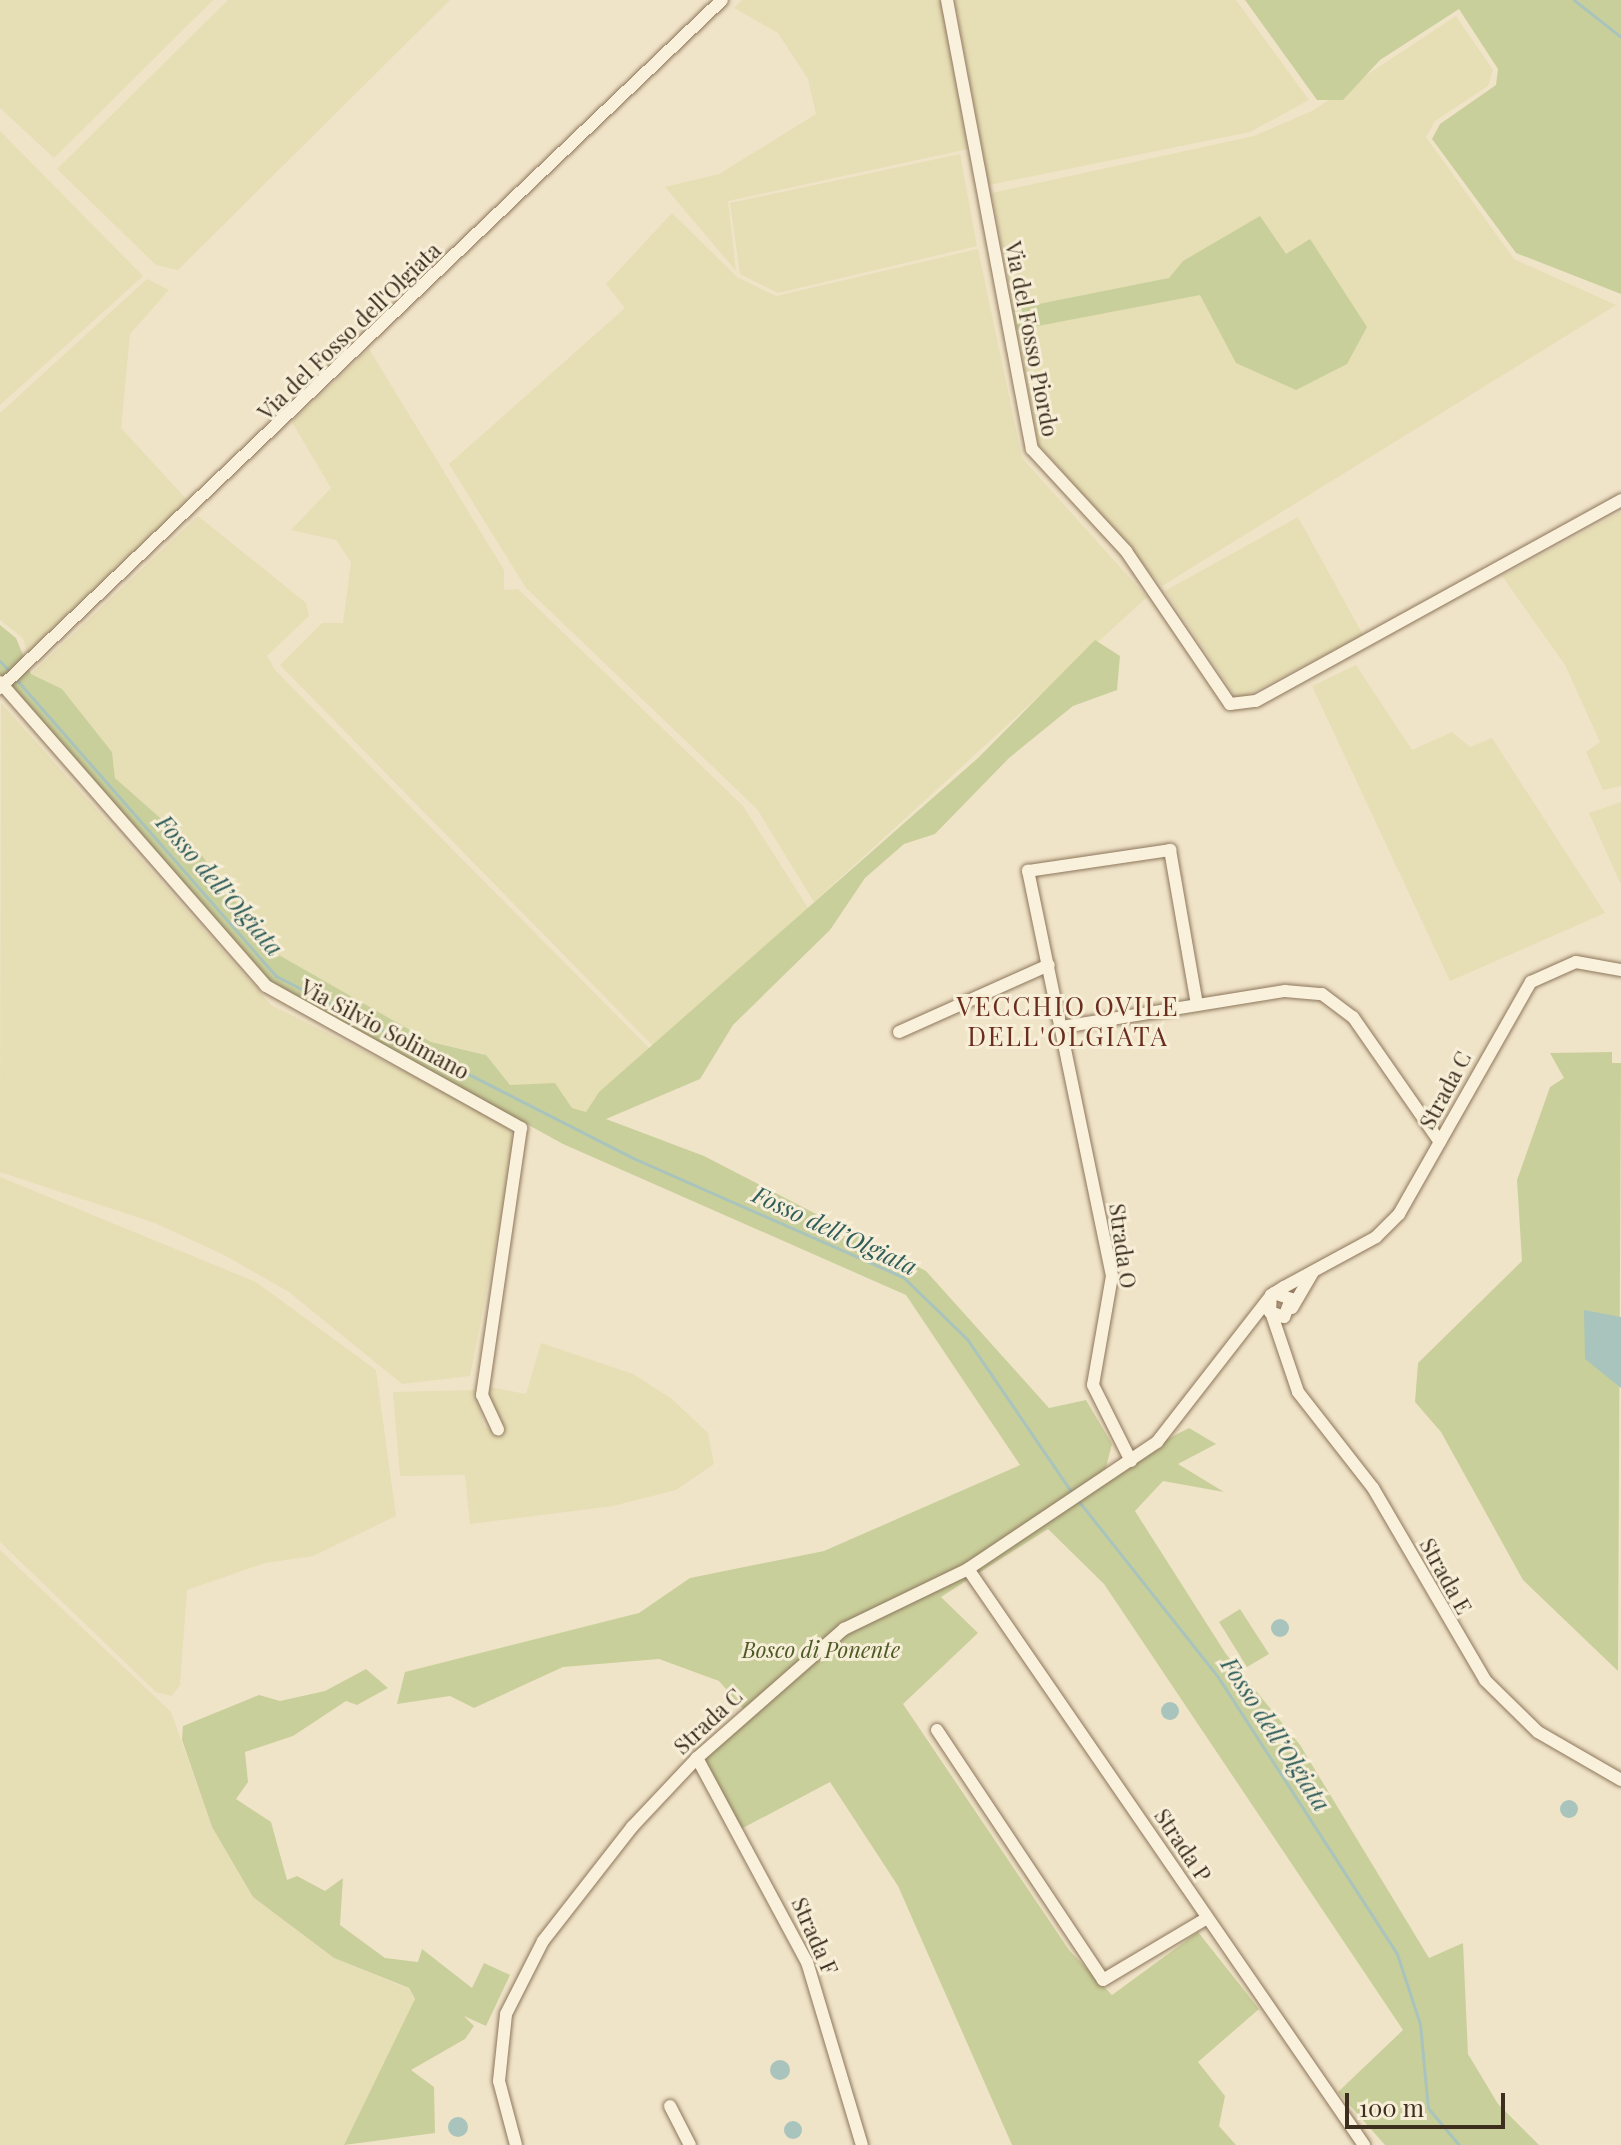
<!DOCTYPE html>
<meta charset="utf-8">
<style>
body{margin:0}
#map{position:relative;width:1621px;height:2145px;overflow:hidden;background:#f0e4c8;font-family:"Playfair Display",serif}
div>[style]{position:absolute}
.farmland>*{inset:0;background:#e6deb5}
.green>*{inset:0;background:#c9cf9b}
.water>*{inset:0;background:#a9c4bc}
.round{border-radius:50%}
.stream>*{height:3px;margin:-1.5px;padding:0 1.5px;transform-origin:1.5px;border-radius:1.5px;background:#a9c4bc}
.roads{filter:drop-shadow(0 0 2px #8d765c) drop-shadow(0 0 2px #8d765c)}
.minor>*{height:12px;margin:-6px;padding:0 6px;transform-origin:6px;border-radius:6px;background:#faf1dc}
span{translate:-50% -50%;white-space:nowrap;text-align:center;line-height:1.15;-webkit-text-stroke:6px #f7eed8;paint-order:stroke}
.street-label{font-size:22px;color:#3d2e20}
.park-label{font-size:22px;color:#4d5a26;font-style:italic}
.water-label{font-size:24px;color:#2f5d5a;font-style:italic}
.quarter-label{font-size:26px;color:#6b2e1e;letter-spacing:2px}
.scale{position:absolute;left:1345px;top:2093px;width:160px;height:36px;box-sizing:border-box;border:4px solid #3d2e20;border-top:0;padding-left:10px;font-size:24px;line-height:28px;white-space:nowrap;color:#3d2e20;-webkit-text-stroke:6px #f7eed8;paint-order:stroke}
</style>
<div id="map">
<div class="farmland">
<div style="clip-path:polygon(0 0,213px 0,54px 158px,0 108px)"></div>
<div style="clip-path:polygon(228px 0,450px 0,178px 270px,156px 265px,57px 169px)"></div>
<div style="clip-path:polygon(742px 0,941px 0,968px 149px,728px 201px,736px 271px,665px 187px,719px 174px,816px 114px,808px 79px,778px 33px,734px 8px)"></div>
<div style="clip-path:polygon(955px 0,1236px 0,1309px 100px,1250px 132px,989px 185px)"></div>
<div style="clip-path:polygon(1456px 16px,1493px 70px,1488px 86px,1435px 121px,1426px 137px,1514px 259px,1616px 305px,1162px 586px,1038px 443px,992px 193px,1254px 136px,1312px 111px)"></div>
<div style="clip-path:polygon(0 131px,143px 276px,0 405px)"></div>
<div style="clip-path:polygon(960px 154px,977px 246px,778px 293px,740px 274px,730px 203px)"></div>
<div style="clip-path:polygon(672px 213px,737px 277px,776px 296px,978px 249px,1022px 458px,1147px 597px,814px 902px,757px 809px,526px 588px,449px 464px,625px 308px,606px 284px)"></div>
<div style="clip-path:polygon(147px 279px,169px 290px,130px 334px,121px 428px,189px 502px,28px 657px,23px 638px,0 620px,0 413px)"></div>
<div style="clip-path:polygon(369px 349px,504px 570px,504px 590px,518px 589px,743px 806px,810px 911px,654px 1047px,280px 665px,322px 623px,343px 623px,351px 562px,336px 540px,291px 530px,331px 488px,292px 422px)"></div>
<div style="clip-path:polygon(1621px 512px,1621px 786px,1603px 790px,1586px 752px,1600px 742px,1565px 665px,1502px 576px)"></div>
<div style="clip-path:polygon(198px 516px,306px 603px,309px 616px,267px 656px,275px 670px,651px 1050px,599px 1092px,586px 1113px,572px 1108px,555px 1084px,510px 1085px,484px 1054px,431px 1042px,272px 951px,200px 853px,115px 778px,112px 752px,62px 689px,31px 674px)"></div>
<div style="clip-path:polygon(1298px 517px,1363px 635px,1238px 700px,1165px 591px)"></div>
<div style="clip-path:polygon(1356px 665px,1412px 750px,1452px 732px,1470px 747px,1492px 738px,1605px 913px,1450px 981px,1312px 686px)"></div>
<div style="clip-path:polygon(1px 703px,271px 1005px,508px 1123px,515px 1146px,470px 1376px,402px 1384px,289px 1292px,224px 1255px,155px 1223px,0 1172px)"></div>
<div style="clip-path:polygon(1621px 802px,1621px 882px,1620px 883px,1589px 813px)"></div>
<div style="clip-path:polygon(0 1177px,256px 1282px,376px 1370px,396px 1516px,313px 1556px,265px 1563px,187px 1590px,180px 1685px,172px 1696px,156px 1692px,0 1542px)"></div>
<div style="clip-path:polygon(541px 1343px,633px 1374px,672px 1399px,708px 1433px,714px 1464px,676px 1490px,613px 1506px,470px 1524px,465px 1475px,400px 1476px,393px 1392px,475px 1390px,484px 1426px,497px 1434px,489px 1387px,526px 1394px)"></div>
<div style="clip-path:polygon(0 1550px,171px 1712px,212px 1827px,253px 1897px,334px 1958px,409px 1989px,415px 2000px,344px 2145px,0 2145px)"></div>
</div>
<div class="green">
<div style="clip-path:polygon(1245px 0,1621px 0,1621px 294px,1516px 253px,1432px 139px,1440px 124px,1496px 85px,1498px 69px,1459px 9px,1380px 60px,1343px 100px,1317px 100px)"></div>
<div style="clip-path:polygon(1260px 216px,1286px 254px,1310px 239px,1367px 327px,1347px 364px,1296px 390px,1236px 363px,1200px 295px,1017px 330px,1013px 309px,1169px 278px,1183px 261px)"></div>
<div style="clip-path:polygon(0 625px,16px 638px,31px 674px,62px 689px,112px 752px,115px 778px,200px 853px,272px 951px,431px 1042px,486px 1055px,510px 1085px,555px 1083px,572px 1108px,586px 1112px,599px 1092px,978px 758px,1095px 640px,1120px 656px,1117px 690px,1073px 706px,1009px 758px,935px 834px,904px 844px,865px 878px,830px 930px,733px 1025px,700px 1079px,606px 1119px,704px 1156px,926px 1271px,1049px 1408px,1086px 1400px,1112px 1444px,1105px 1471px,1189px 1428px,1216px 1444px,1178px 1464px,1224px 1492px,1163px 1481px,1135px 1511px,1226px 1654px,1300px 1745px,1429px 1958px,1463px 1943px,1468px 2054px,1498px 2104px,1539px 2145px,1385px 2145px,1338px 2092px,1403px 2030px,1104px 1584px,1048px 1529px,941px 1597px,978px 1633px,903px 1704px,1069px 1950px,1112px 1995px,1198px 1932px,1259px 2009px,1198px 2062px,1225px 2096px,1219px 2126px,1236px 2145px,1012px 2145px,898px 1886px,830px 1782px,741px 1829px,697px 1758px,746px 1712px,719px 1681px,659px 1659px,563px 1667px,474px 1708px,450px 1696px,397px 1704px,405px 1672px,639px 1613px,690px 1578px,824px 1551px,1020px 1465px,906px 1295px,563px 1144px,270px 983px,0 675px)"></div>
<div style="clip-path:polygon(1612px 1052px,1612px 1063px,1621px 1063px,1618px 1671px,1523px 1580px,1441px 1432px,1415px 1402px,1418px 1363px,1522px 1261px,1517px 1180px,1550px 1087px,1564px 1078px,1550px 1053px)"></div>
<div style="clip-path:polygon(1240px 1609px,1269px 1654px,1247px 1667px,1219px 1622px)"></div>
<div style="clip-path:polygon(366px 1669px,388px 1688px,357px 1705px,346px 1701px,293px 1736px,245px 1752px,248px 1782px,236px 1799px,271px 1822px,287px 1880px,297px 1876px,325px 1891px,343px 1878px,340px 1925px,385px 1958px,418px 1962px,422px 1949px,472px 1988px,484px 1963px,510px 1975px,486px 2026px,464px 2016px,474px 2026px,465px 2039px,411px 2070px,434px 2087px,435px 2133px,344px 2145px,415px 1999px,409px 1988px,334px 1958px,253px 1897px,212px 1827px,182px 1740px,183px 1726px,259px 1695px,280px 1701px,325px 1691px)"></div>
</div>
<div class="water">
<div style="clip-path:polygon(1584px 1310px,1621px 1317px,1621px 1388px,1585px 1359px)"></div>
<div class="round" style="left:1271px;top:1619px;width:18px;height:18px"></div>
<div class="round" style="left:1161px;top:1702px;width:18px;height:18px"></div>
<div class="round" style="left:1560px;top:1800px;width:18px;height:18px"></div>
<div class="round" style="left:770px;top:2060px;width:20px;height:20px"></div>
<div class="round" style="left:448px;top:2117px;width:20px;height:20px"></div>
<div class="round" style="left:784px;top:2121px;width:18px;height:18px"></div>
</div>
<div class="stream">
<div style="left:1574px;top:0;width:60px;rotate:38.2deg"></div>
<div style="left:0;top:661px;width:16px;rotate:47deg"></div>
<div style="left:16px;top:679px;width:395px;rotate:48.8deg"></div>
<div style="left:276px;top:976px;width:401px;rotate:27deg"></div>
<div style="left:633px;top:1158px;width:295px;rotate:23.8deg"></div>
<div style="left:903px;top:1277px;width:89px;rotate:44.1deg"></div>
<div style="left:967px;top:1339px;width:186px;rotate:55.7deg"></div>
<div style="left:1077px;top:1499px;width:227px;rotate:51.6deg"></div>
<div style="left:1218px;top:1677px;width:330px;rotate:57.1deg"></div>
<div style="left:1397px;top:1954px;width:74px;rotate:71.8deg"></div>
<div style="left:1420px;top:2024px;width:84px;rotate:84.6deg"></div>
<div style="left:1428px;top:2108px;width:48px;rotate:50deg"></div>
</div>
<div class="roads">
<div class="minor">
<div style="left:947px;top:0;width:457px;rotate:79.3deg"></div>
<div style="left:1032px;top:449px;width:139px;rotate:47.3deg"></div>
<div style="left:1126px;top:551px;width:185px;rotate:55.8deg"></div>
<div style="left:1230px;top:704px;width:26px;rotate:-7deg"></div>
<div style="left:1256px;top:701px;width:417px;rotate:-28.8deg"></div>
<div style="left:0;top:682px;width:404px;rotate:48.8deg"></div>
<div style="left:266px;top:986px;width:292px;rotate:29.1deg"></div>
<div style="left:521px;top:1128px;width:270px;rotate:98.3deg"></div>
<div style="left:482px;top:1395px;width:38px;rotate:65deg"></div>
<div style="left:0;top:688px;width:997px;rotate:-43.62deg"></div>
<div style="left:1062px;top:1027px;width:226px;rotate:-9.2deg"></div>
<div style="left:1285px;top:991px;width:37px;rotate:5deg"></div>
<div style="left:1322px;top:994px;width:39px;rotate:37deg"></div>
<div style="left:1353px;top:1017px;width:152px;rotate:55.2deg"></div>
<div style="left:899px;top:1032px;width:164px;rotate:-24.1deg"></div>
<div style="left:1274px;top:1293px;width:18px;rotate:19deg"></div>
<div style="left:1291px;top:1299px;width:19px;rotate:111deg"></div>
<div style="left:1284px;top:1317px;width:15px;rotate:-160deg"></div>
<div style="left:1270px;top:1312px;width:17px;rotate:-87deg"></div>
<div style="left:1271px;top:1295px;width:15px;rotate:-32deg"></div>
<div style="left:1284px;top:1287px;width:105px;rotate:-28.5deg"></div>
<div style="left:1376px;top:1237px;width:33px;rotate:-45deg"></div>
<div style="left:1399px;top:1214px;width:267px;rotate:-60.4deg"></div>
<div style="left:1531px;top:982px;width:49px;rotate:-24deg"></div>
<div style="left:1576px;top:962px;width:46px;rotate:10.1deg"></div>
<div style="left:1292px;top:1308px;width:42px;rotate:-59.7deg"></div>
<div style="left:1272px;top:1315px;width:81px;rotate:71.3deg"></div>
<div style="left:1298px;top:1392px;width:122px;rotate:52deg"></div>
<div style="left:1373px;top:1488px;width:222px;rotate:59.7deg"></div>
<div style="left:1485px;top:1680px;width:74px;rotate:44.5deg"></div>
<div style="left:1538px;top:1732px;width:96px;rotate:30deg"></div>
<div style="left:1131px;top:1461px;width:85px;rotate:-116.6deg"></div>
<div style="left:1093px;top:1385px;width:111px;rotate:-80.1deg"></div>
<div style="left:1112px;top:1276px;width:414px;rotate:-101.7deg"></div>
<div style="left:1028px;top:871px;width:144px;rotate:-8.4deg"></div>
<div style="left:1170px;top:850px;width:157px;rotate:80.1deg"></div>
<div style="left:968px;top:1569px;width:699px;rotate:55.49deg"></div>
<div style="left:937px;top:1730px;width:300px;rotate:56.4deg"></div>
<div style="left:1103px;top:1980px;width:121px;rotate:-30.8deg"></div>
<div style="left:697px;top:1758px;width:232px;rotate:61.7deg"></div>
<div style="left:807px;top:1962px;width:191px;rotate:73.3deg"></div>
<div style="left:670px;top:2106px;width:44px;rotate:62.9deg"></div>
<div style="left:516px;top:2145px;width:66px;rotate:-104.9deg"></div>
<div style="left:499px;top:2081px;width:67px;rotate:-84deg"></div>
<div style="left:506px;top:2014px;width:82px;rotate:-63.1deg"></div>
<div style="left:543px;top:1941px;width:145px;rotate:-52deg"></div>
<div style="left:632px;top:1827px;width:95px;rotate:-46.7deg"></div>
<div style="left:697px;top:1758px;width:196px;rotate:-41.3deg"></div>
<div style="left:844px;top:1629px;width:138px;rotate:-25.8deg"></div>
<div style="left:968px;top:1569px;width:228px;rotate:-33.9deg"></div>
<div style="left:1157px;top:1442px;width:182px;rotate:-52.1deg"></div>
</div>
</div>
<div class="street-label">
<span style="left:349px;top:331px;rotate:-44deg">Via del Fosso dell'Olgiata</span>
<span style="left:1032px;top:339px;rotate:79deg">Via del Fosso Piordo</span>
<span style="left:385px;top:1029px;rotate:28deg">Via Silvio Solimano</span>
<span style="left:1445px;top:1090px;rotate:-62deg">Strada C</span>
<span style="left:1123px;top:1246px;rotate:82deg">Strada O</span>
<span style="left:1446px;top:1576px;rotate:61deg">Strada E</span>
<span style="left:708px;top:1721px;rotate:-43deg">Strada C</span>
<span style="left:1183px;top:1845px;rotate:56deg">Strada P</span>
<span style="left:815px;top:1936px;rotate:66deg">Strada F</span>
</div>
<div class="park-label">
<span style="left:821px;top:1650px">Bosco di Ponente</span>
</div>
<div class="water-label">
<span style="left:220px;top:885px;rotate:49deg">Fosso dell’Olgiata</span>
<span style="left:835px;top:1230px;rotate:25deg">Fosso dell’Olgiata</span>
<span style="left:1276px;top:1734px;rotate:57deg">Fosso dell’Olgiata</span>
</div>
<div class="quarter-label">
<span style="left:1068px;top:1021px">VECCHIO OVILE<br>DELL'OLGIATA</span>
</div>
<div class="scale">100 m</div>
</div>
